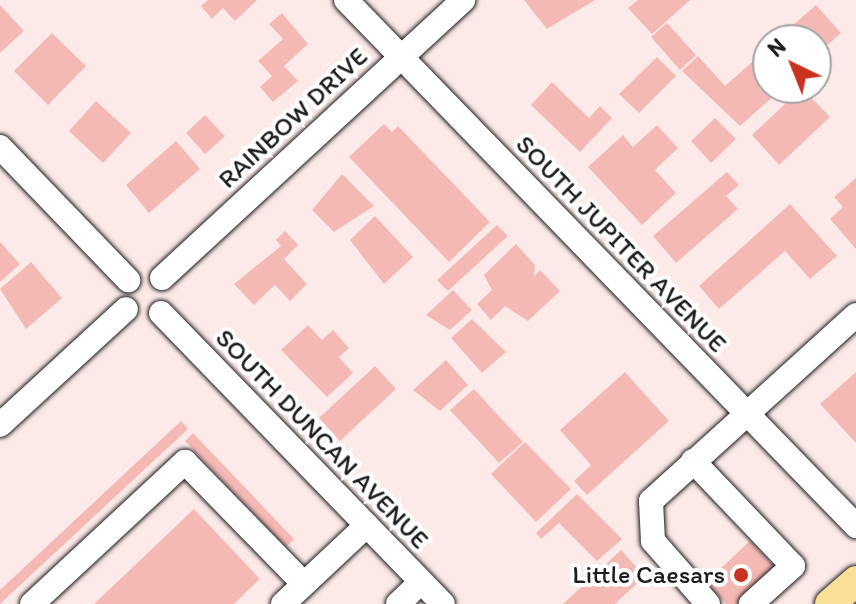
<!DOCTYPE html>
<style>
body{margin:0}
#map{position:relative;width:856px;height:604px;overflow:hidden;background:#fceae9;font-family:Itim,sans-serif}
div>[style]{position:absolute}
.building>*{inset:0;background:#f5b9b5}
.roads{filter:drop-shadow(0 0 2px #1c1c1c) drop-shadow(0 0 2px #1c1c1c)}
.minor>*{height:24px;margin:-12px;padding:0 12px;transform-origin:12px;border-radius:12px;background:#fff}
.major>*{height:30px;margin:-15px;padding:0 15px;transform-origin:15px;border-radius:15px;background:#fadf96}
.dots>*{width:22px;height:22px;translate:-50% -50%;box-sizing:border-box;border:4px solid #fff;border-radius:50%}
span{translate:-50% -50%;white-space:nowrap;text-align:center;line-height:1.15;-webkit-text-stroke:8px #fff;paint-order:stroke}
.street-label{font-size:26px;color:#1c1c1c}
.poi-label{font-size:26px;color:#1c1c1c}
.right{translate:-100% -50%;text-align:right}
.north{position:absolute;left:752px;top:24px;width:80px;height:80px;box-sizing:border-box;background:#fff;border:2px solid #a4a4a4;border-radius:50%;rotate:317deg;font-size:22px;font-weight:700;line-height:32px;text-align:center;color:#1c1c1c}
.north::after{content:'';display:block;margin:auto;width:28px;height:36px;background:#c8321e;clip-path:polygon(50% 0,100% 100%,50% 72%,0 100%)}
</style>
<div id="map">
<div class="building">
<div style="clip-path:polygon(208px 0,257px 0,235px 21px,223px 8px,212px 19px,201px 6px)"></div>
<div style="clip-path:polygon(524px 0,595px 0,547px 29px)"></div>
<div style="clip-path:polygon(638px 0,690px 0,652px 34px,628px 8px)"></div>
<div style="clip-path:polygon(0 5px,24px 31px,0 53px)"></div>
<div style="clip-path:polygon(816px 5px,841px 33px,816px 55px,816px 40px,776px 40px)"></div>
<div style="clip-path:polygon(282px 13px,308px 44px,284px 66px,298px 81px,273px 102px,260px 87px,272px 76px,258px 61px,283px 39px,269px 24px)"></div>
<div style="clip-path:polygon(667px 23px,696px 55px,680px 70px,651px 37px)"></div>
<div style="clip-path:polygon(52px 33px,86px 66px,48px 105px,14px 71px)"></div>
<div style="clip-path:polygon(760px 55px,768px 65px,768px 88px,783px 88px,740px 126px,682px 71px,698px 56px,725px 86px)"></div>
<div style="clip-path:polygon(657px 57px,676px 76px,639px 113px,619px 94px)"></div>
<div style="clip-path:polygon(552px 82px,589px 118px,600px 106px,612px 118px,580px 152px,531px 105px)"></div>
<div style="clip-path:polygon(802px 88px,830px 117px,779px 165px,752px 135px)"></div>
<div style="clip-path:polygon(96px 101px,131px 133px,103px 163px,69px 131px)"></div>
<div style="clip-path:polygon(205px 115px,225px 136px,205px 154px,186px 133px)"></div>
<div style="clip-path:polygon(715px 118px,736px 139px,711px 163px,691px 141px)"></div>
<div style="clip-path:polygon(384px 124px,392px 132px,398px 126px,490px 222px,449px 262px,349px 157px)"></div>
<div style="clip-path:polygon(657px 125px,678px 148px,655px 170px,676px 193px,642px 225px,588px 167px,623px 135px,633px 147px)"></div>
<div style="clip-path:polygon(176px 141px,200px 169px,149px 213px,126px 185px)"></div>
<div style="clip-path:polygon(727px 172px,739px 185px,726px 196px,738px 209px,676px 263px,653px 236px)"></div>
<div style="clip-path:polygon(342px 174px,374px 206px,334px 232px,312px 210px)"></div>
<div style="clip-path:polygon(856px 178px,856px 249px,830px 219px,843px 207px,834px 197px)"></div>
<div style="clip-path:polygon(790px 204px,837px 256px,810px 279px,785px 251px,719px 309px,699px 286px)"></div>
<div style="clip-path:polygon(375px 216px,413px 257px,384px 284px,350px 240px)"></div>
<div style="clip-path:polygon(497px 225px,508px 236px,448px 291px,437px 280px)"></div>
<div style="clip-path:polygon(285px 231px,298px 245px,284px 259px,307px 284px,290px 301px,275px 285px,254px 305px,234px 284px,281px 246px,276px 240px)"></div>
<div style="clip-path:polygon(0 242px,20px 264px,0 282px)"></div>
<div style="clip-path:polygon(516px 244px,535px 265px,534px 276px,540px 270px,560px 291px,528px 321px,505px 306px,491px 320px,477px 304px,492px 290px,484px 275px)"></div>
<div style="clip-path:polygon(31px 262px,62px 298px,26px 329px,0 289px)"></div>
<div style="clip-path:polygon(453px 290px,472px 310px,450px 330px,426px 315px)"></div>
<div style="clip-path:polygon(472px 319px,506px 352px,482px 373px,451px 338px)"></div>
<div style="clip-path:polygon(308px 325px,322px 340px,333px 330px,349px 348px,339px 357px,353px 373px,327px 397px,281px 350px)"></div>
<div style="clip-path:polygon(446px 360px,468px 385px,440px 411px,413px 390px)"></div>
<div style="clip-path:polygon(375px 366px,396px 389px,340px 441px,319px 418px)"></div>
<div style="clip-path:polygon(625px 372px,669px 421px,587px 495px,574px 481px,591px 465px,560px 430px)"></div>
<div style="clip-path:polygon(856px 372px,856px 443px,820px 404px)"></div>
<div style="clip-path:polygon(474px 389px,523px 442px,499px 463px,450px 410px)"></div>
<div style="clip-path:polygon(181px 421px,188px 429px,0 604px,0 590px)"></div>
<div style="clip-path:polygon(193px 433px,294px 539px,286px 547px,185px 441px)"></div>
<div style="clip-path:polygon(525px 442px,571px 489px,536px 522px,491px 474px)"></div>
<div style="clip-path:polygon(577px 494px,622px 539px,597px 561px,559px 523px,541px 539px,536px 533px)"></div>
<div style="clip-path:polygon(194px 509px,260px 579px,234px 604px,94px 604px)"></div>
<div style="clip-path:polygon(750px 541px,776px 568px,737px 604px,726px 604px,706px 582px)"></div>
<div style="clip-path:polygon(621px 550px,645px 576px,615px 604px,563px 604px)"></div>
</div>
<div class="roads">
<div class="minor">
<div style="left:346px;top:0;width:733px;rotate:45.88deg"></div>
<div style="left:0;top:147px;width:185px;rotate:46.1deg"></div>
<div style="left:162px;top:278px;width:410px;rotate:-42.7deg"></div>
<div style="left:161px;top:313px;width:405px;rotate:45.9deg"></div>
<div style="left:0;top:425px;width:171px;rotate:-42.6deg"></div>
<div style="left:693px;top:461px;width:145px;rotate:46.4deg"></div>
<div style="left:793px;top:566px;width:57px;rotate:137.9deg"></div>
<div style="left:32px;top:604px;width:209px;rotate:-42.9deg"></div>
<div style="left:185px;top:462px;width:170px;rotate:45.7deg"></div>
<div style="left:283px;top:604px;width:115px;rotate:-43.2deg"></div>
<div style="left:398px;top:604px;width:32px;rotate:-44deg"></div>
<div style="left:708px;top:604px;width:84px;rotate:-131.1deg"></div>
<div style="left:653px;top:541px;width:40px;rotate:-92.9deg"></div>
<div style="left:651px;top:501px;width:277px;rotate:-42.2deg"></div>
</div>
<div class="major">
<div style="left:830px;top:604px;width:35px;rotate:-41deg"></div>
</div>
</div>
<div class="dots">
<div style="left:741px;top:575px;background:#c8321e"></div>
</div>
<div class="street-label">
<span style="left:293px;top:118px;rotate:-43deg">RAINBOW DRIVE</span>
<span style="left:621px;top:244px;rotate:46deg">SOUTH JUPITER AVENUE</span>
<span style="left:322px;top:439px;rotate:46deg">SOUTH DUNCAN AVENUE</span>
</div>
<div class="poi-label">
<span class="right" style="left:725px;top:575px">Little Caesars</span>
</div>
<div class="north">N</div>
</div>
